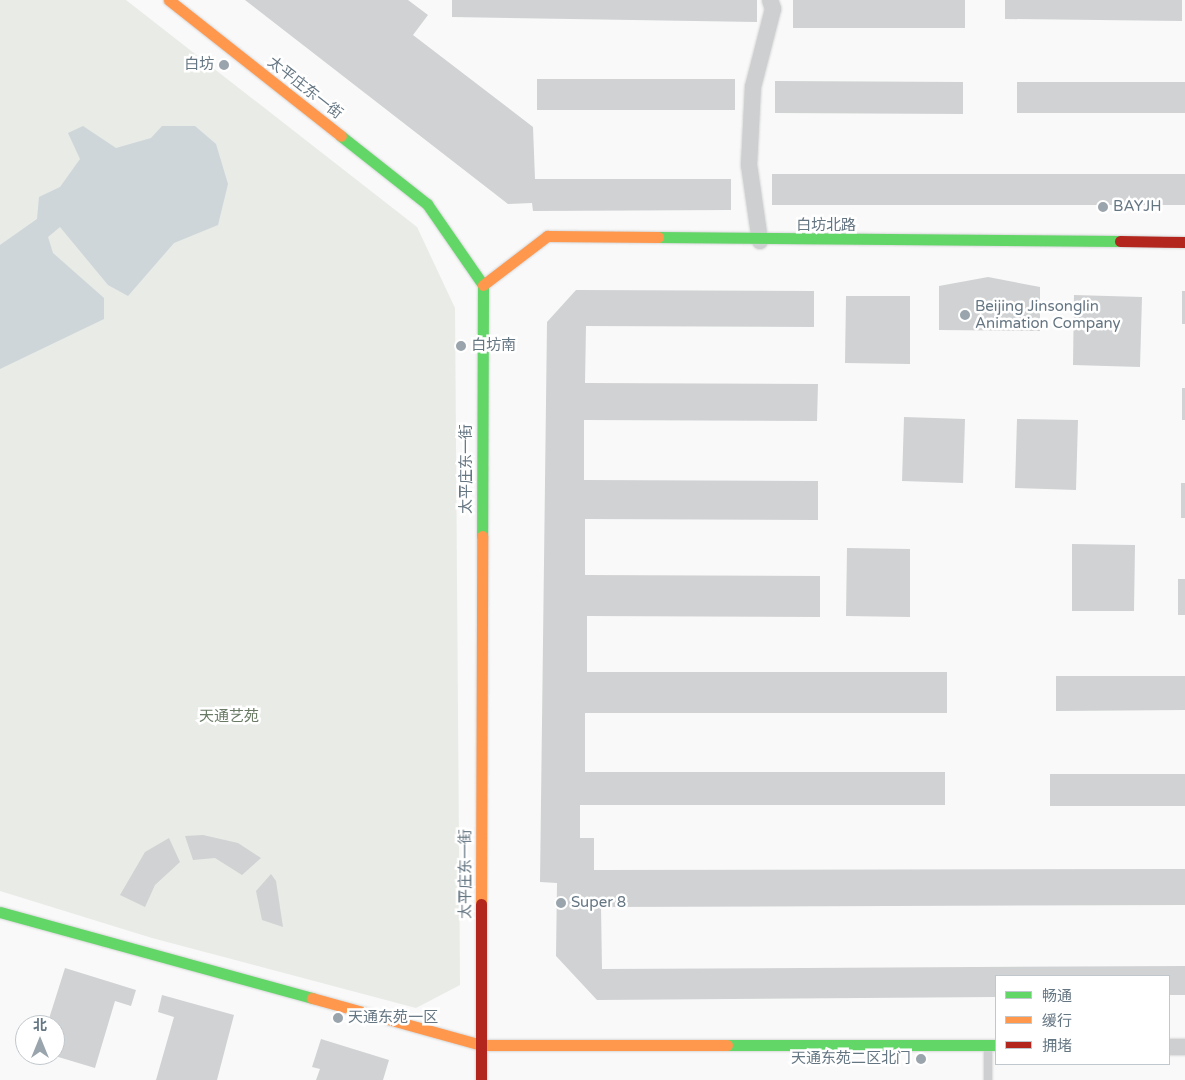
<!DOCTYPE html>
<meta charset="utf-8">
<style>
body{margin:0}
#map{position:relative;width:1185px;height:1080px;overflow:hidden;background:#f9f9f9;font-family:"Varela Round","Noto Sans SC",sans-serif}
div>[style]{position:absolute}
.green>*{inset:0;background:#e8ebe6}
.water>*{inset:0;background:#ced6d9}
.building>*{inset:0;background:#d0d2d3}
.roads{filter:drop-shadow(0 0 1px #d5d6d7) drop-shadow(0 0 1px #d5d6d7)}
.lane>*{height:8px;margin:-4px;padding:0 4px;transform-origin:4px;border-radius:4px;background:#cecfd0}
.street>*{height:16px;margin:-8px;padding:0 8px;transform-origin:8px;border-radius:8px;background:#cecfd0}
.fast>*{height:11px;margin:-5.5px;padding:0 5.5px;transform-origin:5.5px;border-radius:5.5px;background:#63d668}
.slow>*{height:11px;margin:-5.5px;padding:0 5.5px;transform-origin:5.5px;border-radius:5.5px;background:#ff974d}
.jam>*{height:11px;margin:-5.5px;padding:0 5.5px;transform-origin:5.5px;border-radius:5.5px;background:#b3261e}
.dots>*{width:14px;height:14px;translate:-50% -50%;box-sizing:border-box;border:2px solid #fff;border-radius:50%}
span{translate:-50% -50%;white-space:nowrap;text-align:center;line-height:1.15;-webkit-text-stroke:5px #fff;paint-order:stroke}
.poi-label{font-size:15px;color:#657683}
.right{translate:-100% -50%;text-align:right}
.left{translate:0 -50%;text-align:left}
.street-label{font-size:15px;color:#657683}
.park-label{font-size:15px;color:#687a64}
.legend{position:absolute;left:995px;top:975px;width:175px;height:90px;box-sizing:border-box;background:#fff;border:1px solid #c1c8cd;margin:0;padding:6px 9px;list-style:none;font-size:15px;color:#657683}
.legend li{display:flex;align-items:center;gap:10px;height:25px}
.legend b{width:25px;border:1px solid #c1c8cd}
.north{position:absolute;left:15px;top:1015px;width:50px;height:50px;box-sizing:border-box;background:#fff;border:1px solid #c1c8cd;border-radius:50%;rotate:0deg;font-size:14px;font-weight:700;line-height:20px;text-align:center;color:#657683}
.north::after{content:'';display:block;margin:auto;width:18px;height:22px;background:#99a4ac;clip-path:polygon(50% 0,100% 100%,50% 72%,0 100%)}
</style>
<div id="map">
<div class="green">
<div style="clip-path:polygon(0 0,126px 0,417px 227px,455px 308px,460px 985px,416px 1008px,152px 938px,0 891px)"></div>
</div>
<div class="water">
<div style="clip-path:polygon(83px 126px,116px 148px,151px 138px,162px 126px,195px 126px,216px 144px,228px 184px,218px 225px,174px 243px,128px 296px,108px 285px,60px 227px,48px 237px,53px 253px,104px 298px,104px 319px,0 369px,0 245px,37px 219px,39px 197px,60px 187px,80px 159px,68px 133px)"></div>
</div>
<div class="building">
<div style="clip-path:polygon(245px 0,408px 0,428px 15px,413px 35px,533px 127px,535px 179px,731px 179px,731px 210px,533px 211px,532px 203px,508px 204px)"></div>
<div style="clip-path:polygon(452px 0,757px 0,757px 22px,452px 17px)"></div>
<div style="clip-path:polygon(793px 0,965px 0,965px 28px,793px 28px)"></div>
<div style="clip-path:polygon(1005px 0,1182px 0,1182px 21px,1005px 19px)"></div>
<div style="clip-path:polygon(537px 79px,735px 79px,735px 110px,537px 110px)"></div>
<div style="clip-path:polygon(775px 81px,963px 82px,963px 114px,775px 113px)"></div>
<div style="clip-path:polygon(1017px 82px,1185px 82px,1185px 113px,1017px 113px)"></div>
<div style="clip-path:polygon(772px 174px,1185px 174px,1185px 205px,772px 205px)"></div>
<div style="clip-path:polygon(988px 277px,1040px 287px,1040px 331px,939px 330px,939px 286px)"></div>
<div style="clip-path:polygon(576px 290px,814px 291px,814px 327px,586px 326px,585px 383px,818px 384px,817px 421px,584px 420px,584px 480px,818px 481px,818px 520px,585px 519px,585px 575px,820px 576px,820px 617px,587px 616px,587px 672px,947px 672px,947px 713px,585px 713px,585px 772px,945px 772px,945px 805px,580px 805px,580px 838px,594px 838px,594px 870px,1185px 869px,1185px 905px,601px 907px,602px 969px,1185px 966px,1185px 995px,1169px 995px,1169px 976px,996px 976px,996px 997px,597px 1000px,556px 956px,557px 883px,540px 882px,547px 322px)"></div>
<div style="clip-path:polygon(1182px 291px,1185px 291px,1185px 324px,1182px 324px)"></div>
<div style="clip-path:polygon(1074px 295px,1142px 297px,1140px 367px,1073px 365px)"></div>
<div style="clip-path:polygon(846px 296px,910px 296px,910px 364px,845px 363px)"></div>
<div style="clip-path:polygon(1182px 388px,1185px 388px,1185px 420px,1182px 420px)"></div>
<div style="clip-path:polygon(904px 417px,965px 419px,963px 483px,902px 481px)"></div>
<div style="clip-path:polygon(1017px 419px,1078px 420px,1076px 490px,1015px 488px)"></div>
<div style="clip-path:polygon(1181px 483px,1185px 483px,1185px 518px,1181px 518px)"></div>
<div style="clip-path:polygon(1072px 544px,1135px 545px,1134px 611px,1072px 611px)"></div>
<div style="clip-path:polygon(847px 548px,910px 549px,910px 617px,846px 616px)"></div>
<div style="clip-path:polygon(1178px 579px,1185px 579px,1185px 615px,1178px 615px)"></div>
<div style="clip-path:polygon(1056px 676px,1185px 676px,1185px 710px,1056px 711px)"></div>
<div style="clip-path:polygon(1050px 774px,1185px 774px,1185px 806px,1050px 806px)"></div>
<div style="clip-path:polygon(203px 835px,238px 843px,261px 858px,242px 875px,215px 858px,193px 860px,185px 836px)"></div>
<div style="clip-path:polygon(169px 838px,180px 862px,155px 885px,145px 907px,120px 895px,145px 852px)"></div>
<div style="clip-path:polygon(271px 874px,276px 881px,283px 927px,262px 920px,256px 891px)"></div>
<div style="clip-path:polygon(65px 968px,136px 990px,131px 1006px,115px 1001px,95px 1068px,55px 1056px,55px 1025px,47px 1025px)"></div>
<div style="clip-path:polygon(162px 995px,234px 1015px,217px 1080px,156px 1080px,174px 1017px,158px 1012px)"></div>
<div style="clip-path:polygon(321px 1039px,389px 1060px,383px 1080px,316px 1080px,320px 1069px,312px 1067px)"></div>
</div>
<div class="roads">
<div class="lane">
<div style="left:988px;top:1080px;width:33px;rotate:-90deg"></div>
</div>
<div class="street">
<div style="left:760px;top:241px;width:77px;rotate:-98.2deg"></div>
<div style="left:749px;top:165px;width:78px;rotate:-87.1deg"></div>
<div style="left:753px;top:87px;width:81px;rotate:-75.6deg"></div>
<div style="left:773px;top:9px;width:9px;rotate:-108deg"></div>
<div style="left:1169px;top:1047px;width:16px"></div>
</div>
<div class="fast">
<div style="left:341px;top:136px;width:110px;rotate:38.3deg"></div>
<div style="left:427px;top:204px;width:98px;rotate:55.3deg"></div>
<div style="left:483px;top:285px;width:251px;rotate:90.2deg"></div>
<div style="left:658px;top:237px;width:462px;rotate:0.5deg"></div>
<div style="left:0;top:912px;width:324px;rotate:15.4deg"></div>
<div style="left:727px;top:1045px;width:269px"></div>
</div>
<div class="slow">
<div style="left:169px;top:0;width:219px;rotate:38.3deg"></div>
<div style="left:483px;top:285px;width:81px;rotate:-37.4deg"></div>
<div style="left:547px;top:236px;width:111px;rotate:0.5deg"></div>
<div style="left:481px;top:904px;width:368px;rotate:-89.8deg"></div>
<div style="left:312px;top:998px;width:175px;rotate:15.5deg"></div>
<div style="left:481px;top:1045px;width:246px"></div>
</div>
<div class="jam">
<div style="left:1120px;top:241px;width:65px;rotate:0.9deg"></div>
<div style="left:481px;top:1080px;width:176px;rotate:-90deg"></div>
</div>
</div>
<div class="dots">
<div style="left:224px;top:65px;background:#99a4ac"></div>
<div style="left:1103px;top:207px;background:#99a4ac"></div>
<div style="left:965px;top:315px;background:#99a4ac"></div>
<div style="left:461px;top:346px;background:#99a4ac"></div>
<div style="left:561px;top:903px;background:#99a4ac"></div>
<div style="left:338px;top:1018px;background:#99a4ac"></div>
<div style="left:921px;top:1059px;background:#99a4ac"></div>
</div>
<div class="poi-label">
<span class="right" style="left:214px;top:65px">白坊</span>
<span class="left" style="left:1113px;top:207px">BAYJH</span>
<span class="left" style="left:975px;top:315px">Beijing Jinsonglin<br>Animation Company</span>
<span class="left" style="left:471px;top:346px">白坊南</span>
<span class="left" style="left:571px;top:903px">Super 8</span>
<span class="left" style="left:348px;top:1018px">天通东苑一区</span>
<span class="right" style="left:911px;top:1059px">天通东苑二区北门</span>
</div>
<div class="street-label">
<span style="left:305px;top:88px;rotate:38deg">太平庄东一街</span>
<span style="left:826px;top:226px">白坊北路</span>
<span style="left:467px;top:469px;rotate:-90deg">太平庄东一街</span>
<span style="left:466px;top:874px;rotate:-90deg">太平庄东一街</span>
</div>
<div class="park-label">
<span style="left:229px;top:717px">天通艺苑</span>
</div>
<ul class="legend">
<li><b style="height:6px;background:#63d668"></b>畅通</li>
<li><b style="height:6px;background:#ff974d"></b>缓行</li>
<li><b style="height:6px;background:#b3261e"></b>拥堵</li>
</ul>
<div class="north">北</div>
</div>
